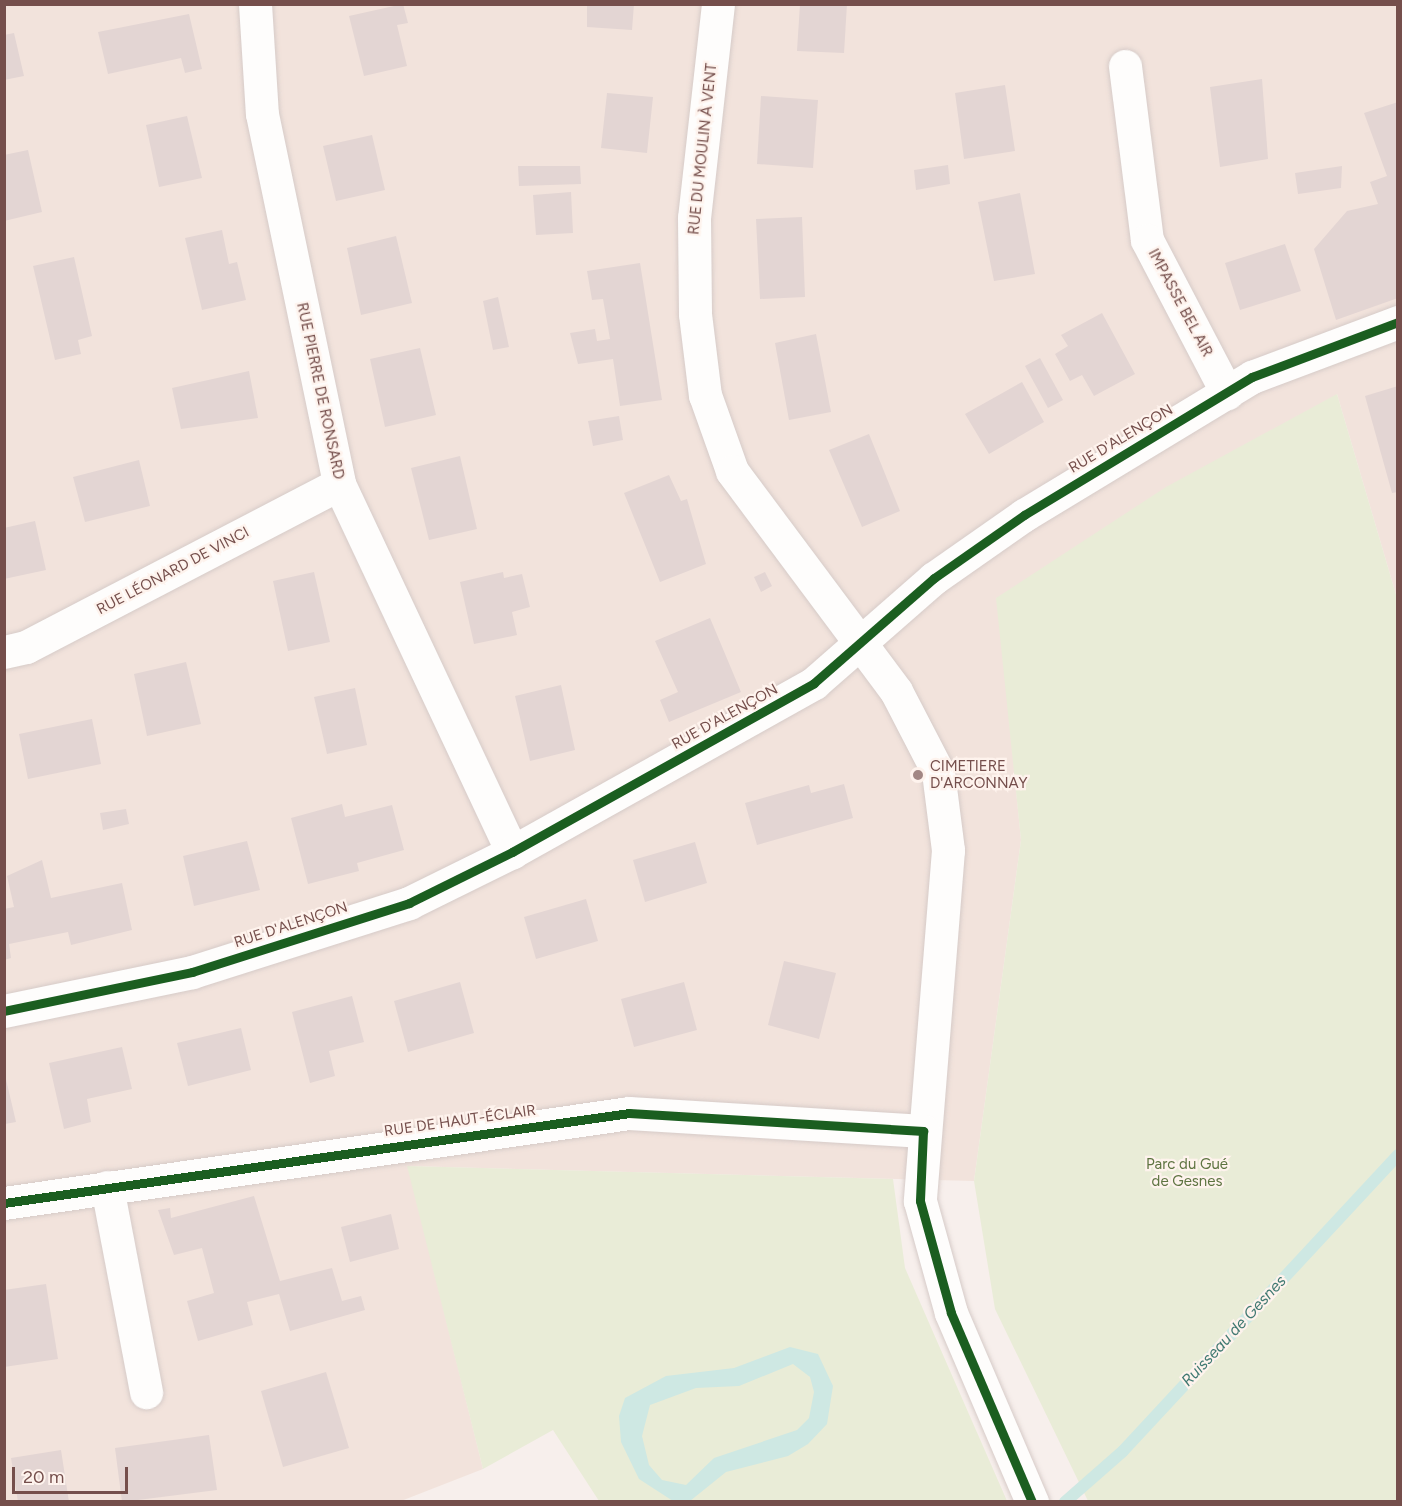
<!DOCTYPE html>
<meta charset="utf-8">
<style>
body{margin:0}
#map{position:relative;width:1402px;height:1506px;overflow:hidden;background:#f7efec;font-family:Figtree,sans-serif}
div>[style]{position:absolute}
.residential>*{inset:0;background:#f2e3dc}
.green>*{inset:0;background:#e9ecd7}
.water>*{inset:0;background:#cee8e3}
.stream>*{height:12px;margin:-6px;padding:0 6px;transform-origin:6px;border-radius:6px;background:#cee8e3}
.building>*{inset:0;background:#e3d5d3}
.roads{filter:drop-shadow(0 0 2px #d6cbc8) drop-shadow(0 0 2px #d6cbc8)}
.minor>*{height:33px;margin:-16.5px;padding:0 16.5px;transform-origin:16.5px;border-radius:16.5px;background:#fefdfc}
.cycleway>*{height:9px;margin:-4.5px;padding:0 4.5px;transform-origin:4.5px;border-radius:4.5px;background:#1b5e20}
.dots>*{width:16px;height:16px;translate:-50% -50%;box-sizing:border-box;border:3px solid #fef3ed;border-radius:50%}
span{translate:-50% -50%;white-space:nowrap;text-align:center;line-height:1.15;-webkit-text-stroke:4.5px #fef3ed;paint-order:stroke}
.street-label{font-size:15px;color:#754f4c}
.poi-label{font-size:15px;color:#754f4c}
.left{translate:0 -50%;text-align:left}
.park-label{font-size:15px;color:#5e7441}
.water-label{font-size:16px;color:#407972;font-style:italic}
.frame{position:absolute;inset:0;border:6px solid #754f4c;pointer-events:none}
.scale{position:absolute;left:12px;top:1467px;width:116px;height:27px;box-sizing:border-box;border:3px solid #754f4c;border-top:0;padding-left:8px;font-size:18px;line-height:21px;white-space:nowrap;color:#754f4c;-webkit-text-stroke:4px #fef3ed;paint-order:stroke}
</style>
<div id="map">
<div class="residential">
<div style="clip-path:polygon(5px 5px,1397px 5px,1397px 598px,1337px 394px,1014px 770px,1021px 840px,974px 1181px,408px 1166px,483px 1469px,401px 1501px,5px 1502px)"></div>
</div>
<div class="green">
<div style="clip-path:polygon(1337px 394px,1397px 598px,1397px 1501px,1088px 1501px,995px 1309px,974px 1181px,1021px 840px,996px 598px,1166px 487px)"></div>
<div style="clip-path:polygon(407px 1166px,893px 1179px,905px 1268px,1007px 1501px,599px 1501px,553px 1430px,483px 1469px)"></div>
</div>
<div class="water">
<div style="clip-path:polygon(evenodd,790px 1347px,818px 1354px,833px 1386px,827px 1424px,808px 1444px,788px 1456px,726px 1472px,690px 1501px,673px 1501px,639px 1479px,621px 1442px,619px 1416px,625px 1398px,666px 1376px,734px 1368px,790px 1347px,793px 1364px,810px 1377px,814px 1392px,809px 1418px,797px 1430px,714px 1458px,686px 1485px,662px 1480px,649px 1465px,642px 1436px,650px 1405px,696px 1388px,739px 1386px,793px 1364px)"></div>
</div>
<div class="stream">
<div style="left:1065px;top:1502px;width:77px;rotate:-41.3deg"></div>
<div style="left:1123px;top:1451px;width:404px;rotate:-47.1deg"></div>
</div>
<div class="building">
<div style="clip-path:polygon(403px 4px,408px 23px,397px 25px,407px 66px,364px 76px,349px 16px)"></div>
<div style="clip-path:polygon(587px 4px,634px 4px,632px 30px,587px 27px)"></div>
<div style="clip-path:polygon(800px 4px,847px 4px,844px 53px,797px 51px)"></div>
<div style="clip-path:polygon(189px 14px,202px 69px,185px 73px,181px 58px,108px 74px,98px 32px)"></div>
<div style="clip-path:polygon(14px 33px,24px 76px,4px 80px,4px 35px)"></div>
<div style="clip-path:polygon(1262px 79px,1268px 159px,1220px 167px,1210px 87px)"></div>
<div style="clip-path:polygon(1005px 85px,1015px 151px,964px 159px,955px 93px)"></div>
<div style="clip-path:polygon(607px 93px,653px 97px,647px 153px,601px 148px)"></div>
<div style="clip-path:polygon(761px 96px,818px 100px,813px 168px,757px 164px)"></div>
<div style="clip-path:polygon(1398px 102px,1398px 298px,1336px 320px,1314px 249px,1347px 211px,1378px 204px,1370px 182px,1387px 176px,1364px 113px)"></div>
<div style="clip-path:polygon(187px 116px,202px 178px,159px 187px,146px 125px)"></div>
<div style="clip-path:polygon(372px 135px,385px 190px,336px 201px,323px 146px)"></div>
<div style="clip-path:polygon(28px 150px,42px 212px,4px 221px,4px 155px)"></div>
<div style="clip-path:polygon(948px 165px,950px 184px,916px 190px,914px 170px)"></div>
<div style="clip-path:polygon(518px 166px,580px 166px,581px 184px,519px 186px)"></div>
<div style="clip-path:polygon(1342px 166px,1341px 188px,1298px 194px,1295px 173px)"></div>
<div style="clip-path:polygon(571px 192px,573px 233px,536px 235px,533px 195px)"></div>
<div style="clip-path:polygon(1020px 193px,1035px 274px,994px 281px,978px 202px)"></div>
<div style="clip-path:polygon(802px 217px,805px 297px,760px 299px,756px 219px)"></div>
<div style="clip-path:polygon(222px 230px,229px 264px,237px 262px,246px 300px,202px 310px,185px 238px)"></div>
<div style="clip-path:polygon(396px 236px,412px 303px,361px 315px,347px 248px)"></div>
<div style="clip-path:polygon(1285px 244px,1301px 291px,1240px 310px,1225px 263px)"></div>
<div style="clip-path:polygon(74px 257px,92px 336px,78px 340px,81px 354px,55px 360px,33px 266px)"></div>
<div style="clip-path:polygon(640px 263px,662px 400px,620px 406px,613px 359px,578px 364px,570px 333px,595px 329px,597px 341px,610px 339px,603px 299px,592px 300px,587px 271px)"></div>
<div style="clip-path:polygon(498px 297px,509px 347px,493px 350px,483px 301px)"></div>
<div style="clip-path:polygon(1102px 313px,1135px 374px,1094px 396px,1082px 375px,1070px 381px,1055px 354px,1068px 346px,1061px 335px)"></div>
<div style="clip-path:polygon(816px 334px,831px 412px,789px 420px,775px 343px)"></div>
<div style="clip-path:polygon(420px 348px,436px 415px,385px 427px,370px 359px)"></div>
<div style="clip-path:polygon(1040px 358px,1063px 400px,1048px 408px,1025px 366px)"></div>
<div style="clip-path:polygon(249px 371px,258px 418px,181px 429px,172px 388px)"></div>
<div style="clip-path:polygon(1022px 382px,1044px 422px,989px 454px,965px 414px)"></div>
<div style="clip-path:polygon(1398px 386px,1398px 492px,1392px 493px,1365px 396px)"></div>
<div style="clip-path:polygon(619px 416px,623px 440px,593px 446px,588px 421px)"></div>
<div style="clip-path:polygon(869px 434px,900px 511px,862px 527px,829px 450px)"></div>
<div style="clip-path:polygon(460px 456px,477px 529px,429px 540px,411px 468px)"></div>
<div style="clip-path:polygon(139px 460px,150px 506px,85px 522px,73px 477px)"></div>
<div style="clip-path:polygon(669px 475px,681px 501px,687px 499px,706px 564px,660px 582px,624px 493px)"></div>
<div style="clip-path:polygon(35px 521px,46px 570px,4px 579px,4px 528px)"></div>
<div style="clip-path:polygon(314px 572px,330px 642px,288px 651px,273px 581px)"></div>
<div style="clip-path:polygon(503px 572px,504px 578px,522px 574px,530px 607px,512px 612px,517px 635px,474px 644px,460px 582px)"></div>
<div style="clip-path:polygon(765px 572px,772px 586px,761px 592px,754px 577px)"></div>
<div style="clip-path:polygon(710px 618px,741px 692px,669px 722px,660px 700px,678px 692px,655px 641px)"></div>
<div style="clip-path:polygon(186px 662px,201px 724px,147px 736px,134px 674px)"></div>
<div style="clip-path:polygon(561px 685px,575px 750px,530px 761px,515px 696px)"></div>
<div style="clip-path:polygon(355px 688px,367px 745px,327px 754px,314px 697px)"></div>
<div style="clip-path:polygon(92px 719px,101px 764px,28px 779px,19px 734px)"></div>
<div style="clip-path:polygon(844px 784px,853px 818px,757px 845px,745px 803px,809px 785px,811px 793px)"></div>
<div style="clip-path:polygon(342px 804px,345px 817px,392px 805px,404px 850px,357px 863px,359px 871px,308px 884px,291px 818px)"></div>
<div style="clip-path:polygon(126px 809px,129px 824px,103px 830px,100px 813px)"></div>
<div style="clip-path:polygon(247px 841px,260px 890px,194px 906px,183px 856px)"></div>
<div style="clip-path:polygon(695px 842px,707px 883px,645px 902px,633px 860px)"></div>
<div style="clip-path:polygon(42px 860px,51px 898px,122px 883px,132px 930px,71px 945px,68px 932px,9px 944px,11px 958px,4px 960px,4px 909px,14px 907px,7px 876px)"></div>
<div style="clip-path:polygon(586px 899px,598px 941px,536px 959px,524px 917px)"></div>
<div style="clip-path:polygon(784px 961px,836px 973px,819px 1039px,768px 1025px)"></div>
<div style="clip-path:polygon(460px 982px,474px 1033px,408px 1052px,394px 1001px)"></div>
<div style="clip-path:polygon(684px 982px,697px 1030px,634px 1047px,621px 999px)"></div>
<div style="clip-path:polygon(352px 996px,364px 1042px,329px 1051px,335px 1076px,310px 1083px,292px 1012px)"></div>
<div style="clip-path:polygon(241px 1028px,251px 1070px,188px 1086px,177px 1043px)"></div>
<div style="clip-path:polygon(122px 1047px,132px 1089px,87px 1099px,91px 1122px,64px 1129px,49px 1063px)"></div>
<div style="clip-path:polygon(5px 1075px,16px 1122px,5px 1124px)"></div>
<div style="clip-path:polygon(254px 1196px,280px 1281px,332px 1268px,342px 1301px,361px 1296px,365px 1310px,290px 1331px,279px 1294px,247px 1302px,253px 1325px,198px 1341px,187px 1301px,214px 1293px,202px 1248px,174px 1255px,158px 1210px,170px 1208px,171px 1218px)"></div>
<div style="clip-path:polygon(391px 1214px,399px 1249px,350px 1262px,341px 1227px)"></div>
<div style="clip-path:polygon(46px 1284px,58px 1359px,4px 1367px,4px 1290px)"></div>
<div style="clip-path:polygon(326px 1372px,349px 1448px,283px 1467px,261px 1391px)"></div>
<div style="clip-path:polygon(209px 1435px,217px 1490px,122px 1502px,115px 1448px)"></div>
<div style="clip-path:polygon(61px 1450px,69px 1502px,18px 1502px,11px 1458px)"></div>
</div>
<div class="roads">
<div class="minor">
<div style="left:255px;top:4px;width:110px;rotate:86.4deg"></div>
<div style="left:262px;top:114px;width:378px;rotate:78.2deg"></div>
<div style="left:339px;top:484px;width:407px;rotate:64.8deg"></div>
<div style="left:718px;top:4px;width:215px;rotate:96.4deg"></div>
<div style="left:694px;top:218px;width:96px;rotate:89.4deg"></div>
<div style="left:695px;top:314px;width:82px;rotate:83deg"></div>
<div style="left:705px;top:395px;width:81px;rotate:70.4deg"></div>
<div style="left:732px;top:471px;width:274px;rotate:53.3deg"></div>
<div style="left:896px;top:691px;width:91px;rotate:62.6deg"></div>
<div style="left:938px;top:772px;width:79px;rotate:82.7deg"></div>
<div style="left:948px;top:850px;width:352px;rotate:94.6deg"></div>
<div style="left:920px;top:1201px;width:116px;rotate:74.5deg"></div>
<div style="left:951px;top:1313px;width:206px;rotate:66.8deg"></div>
<div style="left:1125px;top:66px;width:175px;rotate:82.8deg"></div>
<div style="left:1147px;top:240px;width:173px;rotate:62.4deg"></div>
<div style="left:4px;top:652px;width:23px;rotate:-13deg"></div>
<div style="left:26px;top:647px;width:353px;rotate:-27.5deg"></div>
<div style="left:4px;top:1011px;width:192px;rotate:-11.7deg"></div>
<div style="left:192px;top:972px;width:228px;rotate:-17.6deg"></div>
<div style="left:409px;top:903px;width:115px;rotate:-26.3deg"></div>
<div style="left:512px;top:852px;width:346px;rotate:-29.2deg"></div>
<div style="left:814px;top:683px;width:159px;rotate:-41.2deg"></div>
<div style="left:934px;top:578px;width:110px;rotate:-35deg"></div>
<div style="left:1024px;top:515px;width:267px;rotate:-31.2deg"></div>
<div style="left:1252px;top:377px;width:156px;rotate:-20.6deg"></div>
<div style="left:107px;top:1187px;width:209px;rotate:79.2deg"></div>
<div style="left:4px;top:1203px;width:631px;rotate:-8.19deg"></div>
<div style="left:629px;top:1113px;width:295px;rotate:3.5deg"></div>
</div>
</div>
<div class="cycleway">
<div style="left:4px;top:1011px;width:192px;rotate:-11.7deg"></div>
<div style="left:192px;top:972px;width:228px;rotate:-17.6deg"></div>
<div style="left:409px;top:903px;width:115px;rotate:-26.3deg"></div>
<div style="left:512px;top:852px;width:346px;rotate:-29.2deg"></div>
<div style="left:814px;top:683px;width:159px;rotate:-41.2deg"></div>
<div style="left:934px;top:578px;width:110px;rotate:-35deg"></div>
<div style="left:1024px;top:515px;width:267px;rotate:-31.2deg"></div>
<div style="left:1252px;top:377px;width:156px;rotate:-20.6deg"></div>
<div style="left:4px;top:1203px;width:631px;rotate:-8.19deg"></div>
<div style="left:629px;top:1113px;width:295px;rotate:3.5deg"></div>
<div style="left:923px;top:1131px;width:70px;rotate:92.5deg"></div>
<div style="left:920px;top:1201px;width:116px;rotate:74.5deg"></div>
<div style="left:951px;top:1313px;width:206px;rotate:66.8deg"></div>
</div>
<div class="dots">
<div style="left:918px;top:775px;background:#a28784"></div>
</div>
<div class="street-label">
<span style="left:703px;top:149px;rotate:-84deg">RUE DU MOULIN À VENT</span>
<span style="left:1180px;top:303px;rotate:62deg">IMPASSE BEL AIR</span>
<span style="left:320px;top:391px;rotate:78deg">RUE PIERRE DE RONSARD</span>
<span style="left:1121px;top:439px;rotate:-31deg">RUE D'ALENÇON</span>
<span style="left:173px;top:571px;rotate:-28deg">RUE LÉONARD DE VINCI</span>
<span style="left:725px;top:717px;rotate:-29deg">RUE D'ALENÇON</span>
<span style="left:291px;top:925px;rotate:-18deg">RUE D'ALENÇON</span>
<span style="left:460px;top:1121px;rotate:-8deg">RUE DE HAUT-ÉCLAIR</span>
</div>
<div class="poi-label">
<span class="left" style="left:930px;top:775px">CIMETIERE<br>D'ARCONNAY</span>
</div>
<div class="park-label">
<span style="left:1187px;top:1173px">Parc du Gué<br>de Gesnes</span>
</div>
<div class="water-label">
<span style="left:1234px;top:1331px;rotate:-47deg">Ruisseau de Gesnes</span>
</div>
<div class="frame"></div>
<div class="scale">20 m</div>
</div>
